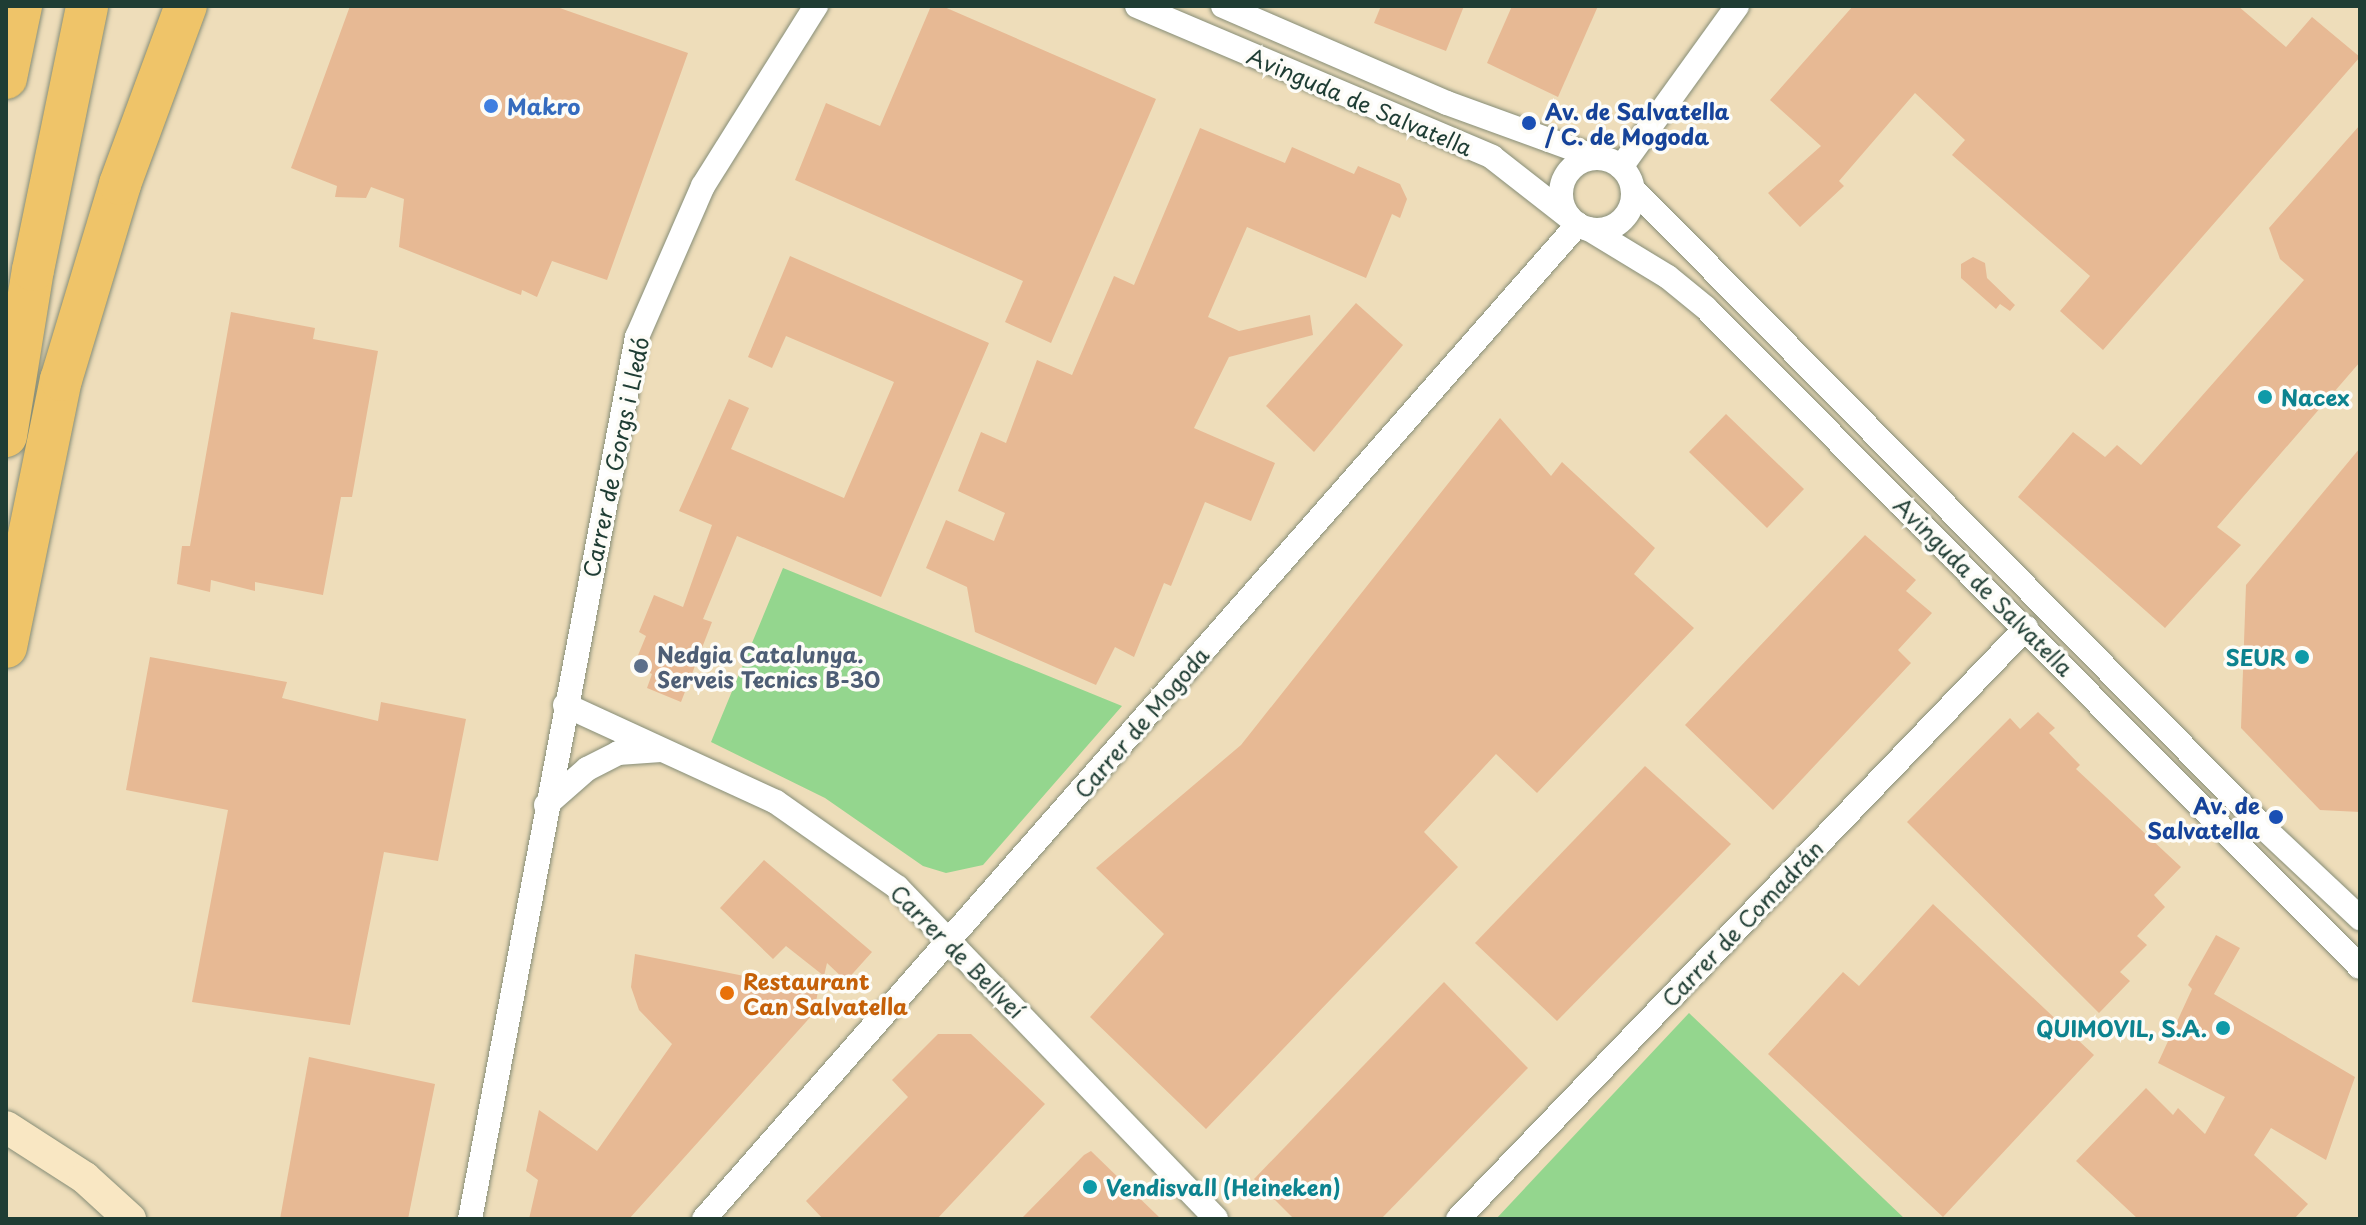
<!DOCTYPE html>
<meta charset="utf-8">
<style>
body{margin:0}
#map{position:relative;width:2366px;height:1225px;overflow:hidden;background:#eeddba;font-family:"Playpen Sans",sans-serif}
div>[style]{position:absolute}
.green>*{inset:0;background:#94d68e}
.building>*{inset:0;background:#e7b994}
.roads{filter:drop-shadow(0 0 2px #868d77) drop-shadow(0 0 2px #868d77)}
.street>*{height:24px;margin:-12px;padding:0 12px;transform-origin:12px;border-radius:12px;background:#fff}
.street>.ring{margin:-12px;padding:0;box-sizing:content-box;background:none;border:24px solid #fff;border-radius:50%}
.secondary>*{height:32px;margin:-16px;padding:0 16px;transform-origin:16px;border-radius:16px;background:#f9e7c3}
.highway>*{height:42px;margin:-21px;padding:0 21px;transform-origin:21px;border-radius:21px;background:#efc469}
.dots>*{width:22px;height:22px;translate:-50% -50%;box-sizing:border-box;border:4px solid #fdfcf7;border-radius:50%}
span{translate:-50% -50%;white-space:nowrap;text-align:center;line-height:1.15;-webkit-text-stroke:7px #fdfcf7;paint-order:stroke}
.street-label{font-size:22px;color:#1f3d34}
.shop-label{font-size:22px;color:#366cbe;font-weight:700}
.left{translate:0 -50%;text-align:left}
.transit-label{font-size:22px;color:#164399;font-weight:700}
.right{translate:-100% -50%;text-align:right}
.culture-label{font-size:22px;color:#0d838f;font-weight:700}
.service-label{font-size:22px;color:#4e5e75;font-weight:700}
.food-label{font-size:22px;color:#c56008;font-weight:700}
.frame{position:absolute;inset:0;border:8px solid #1f3d34;pointer-events:none}
</style>
<div id="map">
<div class="green">
<div style="clip-path:polygon(783px 568px,1122px 706px,983px 865px,946px 873px,923px 866px,825px 798px,711px 742px)"></div>
<div style="clip-path:polygon(1689px 1013px,1905px 1219px,1496px 1219px)"></div>
</div>
<div class="building">
<div style="clip-path:polygon(350px 6px,554px 6px,688px 53px,607px 280px,552px 261px,537px 297px,522px 290px,521px 295px,399px 247px,404px 199px,371px 187px,366px 198px,335px 197px,337px 186px,291px 168px)"></div>
<div style="clip-path:polygon(931px 6px,942px 6px,1156px 99px,1051px 343px,1005px 322px,1023px 281px,795px 180px,826px 103px,880px 126px)"></div>
<div style="clip-path:polygon(1381px 6px,1464px 6px,1446px 51px,1374px 23px)"></div>
<div style="clip-path:polygon(1512px 6px,1598px 6px,1558px 97px,1487px 63px)"></div>
<div style="clip-path:polygon(1853px 6px,2238px 6px,2286px 47px,2312px 17px,2360px 57px,2103px 350px,2060px 311px,2090px 276px,1952px 155px,1965px 140px,1915px 93px,1839px 181px,1844px 186px,1800px 227px,1768px 193px,1821px 146px,1770px 100px)"></div>
<div style="clip-path:polygon(2360px 125px,2360px 362px,2217px 527px,2241px 545px,2165px 628px,2018px 497px,2073px 432px,2105px 457px,2117px 445px,2141px 465px,2304px 280px,2280px 259px,2269px 228px)"></div>
<div style="clip-path:polygon(1200px 128px,1285px 163px,1292px 147px,1354px 174px,1358px 166px,1400px 184px,1407px 199px,1400px 218px,1392px 214px,1366px 278px,1247px 227px,1208px 317px,1239px 331px,1310px 315px,1313px 335px,1229px 357px,1194px 428px,1275px 463px,1251px 521px,1205px 502px,1171px 586px,1164px 583px,1134px 657px,1115px 647px,1096px 685px,975px 632px,967px 587px,926px 568px,946px 520px,994px 541px,1005px 513px,958px 491px,981px 432px,1006px 443px,1037px 360px,1072px 375px,1114px 276px,1134px 285px)"></div>
<div style="clip-path:polygon(790px 256px,989px 343px,881px 597px,737px 536px,703px 619px,712px 622px,681px 702px,647px 688px,652px 674px,634px 665px,646px 636px,639px 632px,654px 595px,683px 607px,712px 525px,679px 511px,729px 399px,749px 408px,731px 449px,844px 498px,894px 382px,786px 336px,772px 368px,748px 357px)"></div>
<div style="clip-path:polygon(1973px 257px,1985px 263px,1987px 278px,2015px 305px,2010px 311px,2000px 304px,1996px 309px,1961px 278px,1961px 264px)"></div>
<div style="clip-path:polygon(1356px 303px,1403px 345px,1314px 452px,1266px 406px)"></div>
<div style="clip-path:polygon(231px 312px,315px 328px,313px 339px,378px 351px,352px 497px,341px 497px,323px 595px,255px 582px,255px 591px,211px 580px,210px 592px,177px 584px,182px 546px,190px 546px)"></div>
<div style="clip-path:polygon(1726px 414px,1804px 489px,1767px 528px,1689px 452px)"></div>
<div style="clip-path:polygon(1500px 418px,1551px 476px,1562px 462px,1655px 548px,1634px 574px,1694px 628px,1537px 793px,1496px 754px,1424px 832px,1458px 867px,1206px 1129px,1090px 1017px,1164px 934px,1096px 868px,1241px 745px)"></div>
<div style="clip-path:polygon(2360px 448px,2360px 812px,2320px 810px,2241px 728px,2246px 585px)"></div>
<div style="clip-path:polygon(1865px 535px,1916px 580px,1906px 591px,1932px 613px,1898px 650px,1911px 663px,1773px 810px,1685px 725px)"></div>
<div style="clip-path:polygon(150px 657px,287px 682px,282px 698px,378px 721px,381px 702px,466px 719px,438px 861px,384px 852px,350px 1025px,192px 1002px,228px 810px,126px 790px)"></div>
<div style="clip-path:polygon(2038px 712px,2055px 728px,2049px 733px,2080px 765px,2076px 769px,2181px 867px,2154px 895px,2165px 907px,2137px 936px,2147px 945px,2120px 972px,2130px 981px,2099px 1013px,1907px 822px,2010px 718px,2020px 729px)"></div>
<div style="clip-path:polygon(1645px 766px,1731px 844px,1557px 1021px,1475px 943px)"></div>
<div style="clip-path:polygon(764px 860px,872px 952px,846px 981px,827px 963px,824px 976px,786px 946px,773px 959px,720px 908px)"></div>
<div style="clip-path:polygon(1933px 904px,2094px 1055px,1943px 1217px,1768px 1054px,1843px 972px,1859px 986px)"></div>
<div style="clip-path:polygon(2216px 935px,2240px 948px,2214px 994px,2355px 1077px,2326px 1160px,2271px 1128px,2254px 1155px,2308px 1204px,2294px 1219px,2138px 1219px,2076px 1161px,2146px 1088px,2173px 1115px,2178px 1108px,2205px 1134px,2225px 1097px,2158px 1063px,2192px 989px,2188px 985px)"></div>
<div style="clip-path:polygon(635px 954px,818px 991px,814px 1013px,629px 1219px,529px 1219px,538px 1180px,526px 1171px,539px 1110px,597px 1151px,672px 1044px,639px 1010px,631px 987px)"></div>
<div style="clip-path:polygon(1444px 982px,1528px 1068px,1381px 1219px,1294px 1219px,1254px 1179px)"></div>
<div style="clip-path:polygon(938px 1034px,971px 1034px,1045px 1104px,937px 1219px,823px 1219px,806px 1201px,908px 1097px,892px 1080px)"></div>
<div style="clip-path:polygon(309px 1057px,435px 1084px,408px 1219px,280px 1219px)"></div>
<div style="clip-path:polygon(1091px 1151px,1161px 1219px,1021px 1219px,1084px 1155px)"></div>
</div>
<div class="roads">
<div class="street">
<div style="left:1137px;top:6px;width:386px;rotate:23deg"></div>
<div style="left:1492px;top:157px;width:99px;rotate:38deg"></div>
<div style="left:1223px;top:6px;width:244px;rotate:23.4deg"></div>
<div style="left:1447px;top:103px;width:158px;rotate:20deg"></div>
<div class="ring" style="left:1561px;top:158px;width:48px;height:48px"></div>
<div style="left:1621px;top:167px;width:198px;rotate:-54.2deg"></div>
<div style="left:1633px;top:189px;width:898px;rotate:45.36deg"></div>
<div style="left:2264px;top:828px;width:132px;rotate:43.2deg"></div>
<div style="left:1589px;top:229px;width:92px;rotate:31.3deg"></div>
<div style="left:1668px;top:277px;width:49px;rotate:39.2deg"></div>
<div style="left:1706px;top:308px;width:928px;rotate:45.22deg"></div>
<div style="left:565px;top:705px;width:232px;rotate:24.7deg"></div>
<div style="left:776px;top:802px;width:148px;rotate:35.1deg"></div>
<div style="left:897px;top:887px;width:460px;rotate:46.1deg"></div>
<div style="left:546px;top:805px;width:55px;rotate:-41.3deg"></div>
<div style="left:587px;top:769px;width:35px;rotate:-27deg"></div>
<div style="left:618px;top:753px;width:43px;rotate:-4deg"></div>
<div style="left:470px;top:1219px;width:898px;rotate:-79.28deg"></div>
<div style="left:637px;top:337px;width:165px;rotate:-66.4deg"></div>
<div style="left:703px;top:186px;width:213px;rotate:-57.9deg"></div>
<div style="left:704px;top:1219px;width:1324px;rotate:-48.7deg"></div>
<div style="left:1458px;top:1219px;width:820px;rotate:-46.14deg"></div>
</div>
<div class="secondary">
<div style="left:6px;top:1127px;width:94px;rotate:32.8deg"></div>
<div style="left:85px;top:1178px;width:61px;rotate:42.3deg"></div>
</div>
<div class="highway">
<div style="left:6px;top:78px;width:74px;rotate:-78.2deg"></div>
<div style="left:6px;top:436px;width:168px;rotate:-80.8deg"></div>
<div style="left:33px;top:270px;width:269px;rotate:-78.4deg"></div>
<div style="left:6px;top:647px;width:273px;rotate:-78.4deg"></div>
<div style="left:61px;top:380px;width:205px;rotate:-73.2deg"></div>
<div style="left:120px;top:184px;width:190px;rotate:-69.7deg"></div>
</div>
</div>
<div class="dots">
<div style="left:491px;top:106px;background:#3f7fe0"></div>
<div style="left:1529px;top:123px;background:#1a4fb4"></div>
<div style="left:2265px;top:397px;background:#0f9aa8"></div>
<div style="left:2302px;top:657px;background:#0f9aa8"></div>
<div style="left:641px;top:666px;background:#5c6f8a"></div>
<div style="left:2276px;top:817px;background:#1a4fb4"></div>
<div style="left:727px;top:993px;background:#e8710a"></div>
<div style="left:2223px;top:1028px;background:#0f9aa8"></div>
<div style="left:1090px;top:1187px;background:#0f9aa8"></div>
</div>
<div class="street-label">
<span style="left:1360px;top:101px;rotate:23deg">Avinguda de Salvatella</span>
<span style="left:615px;top:457px;rotate:-78deg">Carrer de Gorgs i Lledó</span>
<span style="left:1984px;top:586px;rotate:45deg">Avinguda de Salvatella</span>
<span style="left:1141px;top:722px;rotate:-49deg">Carrer de Mogoda</span>
<span style="left:1742px;top:923px;rotate:-46deg">Carrer de Comadrán</span>
<span style="left:958px;top:951px;rotate:45deg">Carrer de Bellveí</span>
</div>
<div class="shop-label">
<span class="left" style="left:507px;top:106px">Makro</span>
</div>
<div class="transit-label">
<span class="left" style="left:1545px;top:123px">Av. de Salvatella<br>/ C. de Mogoda</span>
<span class="right" style="left:2260px;top:817px">Av. de<br>Salvatella</span>
</div>
<div class="culture-label">
<span class="left" style="left:2281px;top:397px">Nacex</span>
<span class="right" style="left:2286px;top:657px">SEUR</span>
<span class="right" style="left:2207px;top:1028px">QUIMOVIL, S.A.</span>
<span class="left" style="left:1106px;top:1187px">Vendisvall (Heineken)</span>
</div>
<div class="service-label">
<span class="left" style="left:657px;top:666px">Nedgia Catalunya.<br>Serveis Tecnics B-30</span>
</div>
<div class="food-label">
<span class="left" style="left:743px;top:993px">Restaurant<br>Can Salvatella</span>
</div>
<div class="frame"></div>
</div>
